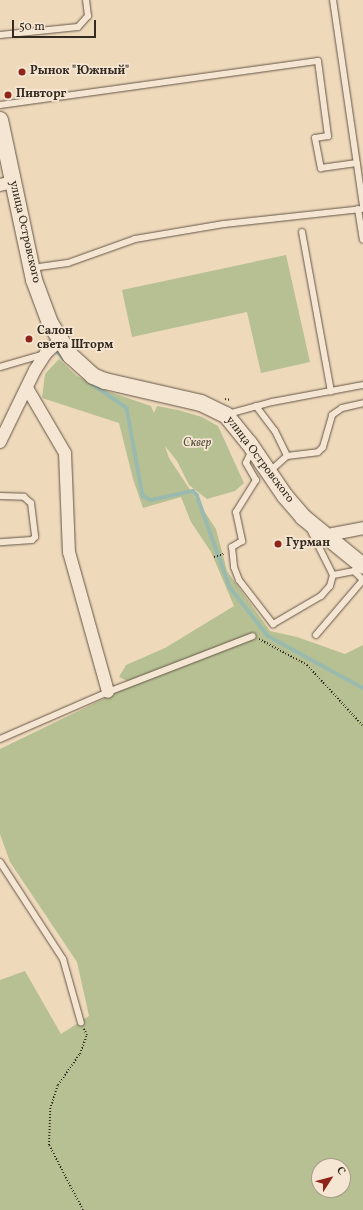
<!DOCTYPE html>
<meta charset="utf-8">
<style>
body{margin:0}
#map{position:relative;width:363px;height:1210px;overflow:hidden;background:#efd9bb;font-family:Vollkorn,serif}
div>[style]{position:absolute}
.green>*{inset:0;background:#b6c092}
.stream>*{height:3.5px;margin:-1.75px;padding:0 1.75px;transform-origin:1.75px;border-radius:1.75px;background:#9abaaf}
.path>*{height:2px;margin-top:-1px;transform-origin:0;background:repeating-linear-gradient(90deg,#352a20 0 1px,transparent 0 3px)}
.roads{filter:drop-shadow(0 0 1px #645647) drop-shadow(0 0 1px #645647)}
.service>*{height:6px;margin:-3px;padding:0 3px;transform-origin:3px;border-radius:3px;background:#f5e6d3}
.minor>*{height:12px;margin:-6px;padding:0 6px;transform-origin:6px;border-radius:6px;background:#f5e6d3}
.tertiary>*{height:16px;margin:-8px;padding:0 8px;transform-origin:8px;border-radius:8px;background:#f5e6d3}
.dots>*{width:11px;height:11px;translate:-50% -50%;box-sizing:border-box;border:2px solid #f5e6d3;border-radius:50%}
span{translate:-50% -50%;white-space:nowrap;text-align:center;line-height:1.15;-webkit-text-stroke:3.5px #f5e6d3;paint-order:stroke}
.poi-label{font-size:12px;color:#352a20;font-weight:700}
.left{translate:0 -50%;text-align:left}
.street-label{font-size:12px;color:#352a20}
.park-label{font-size:12px;color:#55503c;font-style:italic}
.north{position:absolute;left:311px;top:1158px;width:40px;height:40px;box-sizing:border-box;background:#f5e6d3;border:1px solid #a89b8b;border-radius:50%;rotate:54deg;font-size:11px;font-weight:700;line-height:16px;text-align:center;color:#352a20}
.north::after{content:'';display:block;margin:auto;width:14px;height:18px;background:#8f2418;clip-path:polygon(50% 0,100% 100%,50% 72%,0 100%)}
.scale{position:absolute;left:12px;top:20px;width:84px;height:18px;box-sizing:border-box;border:2px solid #352a20;border-top:0;padding-left:5px;font-size:12px;line-height:14px;white-space:nowrap;color:#352a20;-webkit-text-stroke:3px #f5e6d3;paint-order:stroke}
</style>
<div id="map">
<div class="green">
<div style="clip-path:polygon(286px 255px,310px 362px,261px 373px,247px 312px,132px 337px,122px 290px)"></div>
<div style="clip-path:polygon(evenodd,59px 359px,77px 376px,107px 391px,151px 406px,154px 413px,157px 406px,178px 410px,202px 417px,218px 426px,244px 483px,235px 491px,207px 499px,189px 485px,177px 461px,165px 446px,169px 458px,216px 529px,227px 571px,270px 631px,297px 637px,345px 654px,363px 645px,363px 1210px,0 1210px,0 980px,25px 971px,61px 1034px,89px 1016px,77px 962px,10px 862px,0 834px,0 749px,134px 684px,119px 677px,126px 665px,165px 648px,234px 606px,211px 552px,191px 522px,181px 497px,143px 508px,133px 479px,119px 423px,42px 398px,45px 374px,59px 359px,319px 1166px,343px 1166px,343px 1190px,319px 1190px,319px 1166px)"></div>
</div>
<div class="stream">
<div style="left:58px;top:352px;width:9px;rotate:49deg"></div>
<div style="left:89px;top:382px;width:46px;rotate:34.4deg"></div>
<div style="left:127px;top:408px;width:89px;rotate:79.7deg"></div>
<div style="left:143px;top:496px;width:9px;rotate:27deg"></div>
<div style="left:151px;top:500px;width:43px;rotate:-12.1deg"></div>
<div style="left:193px;top:491px;width:6px;rotate:45deg"></div>
<div style="left:197px;top:495px;width:98px;rotate:70.3deg"></div>
<div style="left:230px;top:587px;width:62px;rotate:52.2deg"></div>
<div style="left:268px;top:636px;width:108px;rotate:28.7deg"></div>
</div>
<div class="path">
<div style="left:225px;top:399px;width:6px;rotate:9deg"></div>
<div style="left:214px;top:557px;width:10px;rotate:-17deg"></div>
<div style="left:259px;top:639px;width:55px;rotate:28.4deg"></div>
<div style="left:307px;top:665px;width:83px;rotate:47.4deg"></div>
<div style="left:83px;top:1210px;width:73px;rotate:-117.6deg"></div>
<div style="left:49px;top:1145px;width:36px;rotate:-88deg"></div>
<div style="left:50px;top:1109px;width:25px;rotate:-72deg"></div>
<div style="left:58px;top:1085px;width:38px;rotate:-55deg"></div>
<div style="left:80px;top:1054px;width:20px;rotate:-70deg"></div>
<div style="left:87px;top:1035px;width:7px;rotate:-117deg"></div>
</div>
<div class="roads">
<div class="service">
<div style="left:333px;top:0;width:208px;rotate:81.7deg"></div>
<div style="left:0;top:35px;width:78px;rotate:-5.9deg"></div>
<div style="left:78px;top:27px;width:15px;rotate:-48deg"></div>
<div style="left:88px;top:16px;width:16px;rotate:-97deg"></div>
<div style="left:0;top:105px;width:321px;rotate:-7.9deg"></div>
<div style="left:318px;top:61px;width:76px;rotate:82.4deg"></div>
<div style="left:328px;top:136px;width:13px;rotate:171deg"></div>
<div style="left:315px;top:138px;width:31px;rotate:79deg"></div>
<div style="left:321px;top:168px;width:36px;rotate:-8deg"></div>
<div style="left:358px;top:209px;width:31px;rotate:81deg"></div>
<div style="left:302px;top:232px;width:162px;rotate:79.7deg"></div>
<div style="left:32px;top:268px;width:36px;rotate:-8deg"></div>
<div style="left:68px;top:263px;width:71px;rotate:-19.7deg"></div>
<div style="left:135px;top:239px;width:90px;rotate:-9.6deg"></div>
<div style="left:224px;top:224px;width:140px;rotate:-6.2deg"></div>
<div style="left:0;top:367px;width:47px;rotate:-16.1deg"></div>
<div style="left:256px;top:406px;width:31px;rotate:53deg"></div>
<div style="left:275px;top:431px;width:28px;rotate:64deg"></div>
<div style="left:228px;top:414px;width:46px;rotate:-15.3deg"></div>
<div style="left:272px;top:402px;width:93px;rotate:-10.6deg"></div>
<div style="left:252px;top:450px;width:14px;rotate:115deg"></div>
<div style="left:246px;top:463px;width:20px;rotate:60deg"></div>
<div style="left:256px;top:480px;width:38px;rotate:122deg"></div>
<div style="left:236px;top:512px;width:30px;rotate:78deg"></div>
<div style="left:242px;top:541px;width:12px;rotate:149deg"></div>
<div style="left:232px;top:547px;width:20px;rotate:84deg"></div>
<div style="left:234px;top:567px;width:14px;rotate:69deg"></div>
<div style="left:239px;top:580px;width:56px;rotate:52.3deg"></div>
<div style="left:273px;top:624px;width:56px;rotate:-30.3deg"></div>
<div style="left:321px;top:596px;width:13px;rotate:-48deg"></div>
<div style="left:330px;top:586px;width:11px;rotate:-75deg"></div>
<div style="left:333px;top:575px;width:51px;rotate:-116.6deg"></div>
<div style="left:269px;top:472px;width:24px;rotate:-42deg"></div>
<div style="left:287px;top:456px;width:31px;rotate:-7deg"></div>
<div style="left:318px;top:452px;width:7px;rotate:-45deg"></div>
<div style="left:323px;top:447px;width:33px;rotate:-74deg"></div>
<div style="left:332px;top:415px;width:12px;rotate:-35deg"></div>
<div style="left:342px;top:408px;width:22px;rotate:-13deg"></div>
<div style="left:0;top:496px;width:24px;rotate:2deg"></div>
<div style="left:24px;top:497px;width:9px;rotate:41deg"></div>
<div style="left:31px;top:503px;width:34px;rotate:83deg"></div>
<div style="left:35px;top:537px;width:4px;rotate:135deg"></div>
<div style="left:32px;top:540px;width:32px;rotate:176deg"></div>
<div style="left:316px;top:635px;width:72px;rotate:-49.5deg"></div>
<div style="left:363px;top:580px;width:13px;rotate:-135deg"></div>
<div style="left:354px;top:571px;width:21px;rotate:169deg"></div>
<div style="left:0;top:739px;width:118px;rotate:-23.5deg"></div>
<div style="left:108px;top:692px;width:155px;rotate:-21.1deg"></div>
<div style="left:0;top:862px;width:116px;rotate:57deg"></div>
<div style="left:63px;top:959px;width:66px;rotate:74.3deg"></div>
</div>
<div class="minor">
<div style="left:0;top:185px;width:12px;rotate:-14deg"></div>
<div style="left:27px;top:388px;width:75px;rotate:59.7deg"></div>
<div style="left:65px;top:453px;width:99px;rotate:87.7deg"></div>
<div style="left:69px;top:552px;width:145px;rotate:74.4deg"></div>
<div style="left:0;top:442px;width:80px;rotate:-64.1deg"></div>
<div style="left:35px;top:370px;width:20px;rotate:-57deg"></div>
<div style="left:46px;top:353px;width:19px;rotate:-43deg"></div>
<div style="left:329px;top:539px;width:6px;rotate:-51deg"></div>
<div style="left:333px;top:534px;width:31px;rotate:-11deg"></div>
</div>
<div class="tertiary">
<div style="left:0;top:120px;width:164px;rotate:78deg"></div>
<div style="left:34px;top:280px;width:46px;rotate:69.6deg"></div>
<div style="left:50px;top:323px;width:39px;rotate:58deg"></div>
<div style="left:71px;top:356px;width:30px;rotate:42deg"></div>
<div style="left:93px;top:376px;width:13px;rotate:23deg"></div>
<div style="left:105px;top:381px;width:98px;rotate:12.9deg"></div>
<div style="left:201px;top:403px;width:28px;rotate:26deg"></div>
<div style="left:226px;top:415px;width:36px;rotate:51deg"></div>
<div style="left:249px;top:443px;width:64px;rotate:55.8deg"></div>
<div style="left:285px;top:496px;width:28px;rotate:49deg"></div>
<div style="left:303px;top:517px;width:77px;rotate:39.2deg"></div>
</div>
</div>
<div class="dots">
<div style="left:22px;top:72px;background:#8f2418"></div>
<div style="left:8px;top:95px;background:#8f2418"></div>
<div style="left:29px;top:339px;background:#8f2418"></div>
<div style="left:278px;top:544px;background:#8f2418"></div>
</div>
<div class="poi-label">
<span class="left" style="left:30px;top:72px">Рынок "Южный"</span>
<span class="left" style="left:16px;top:95px">Пивторг</span>
<span class="left" style="left:37px;top:339px">Салон<br>света Шторм</span>
<span class="left" style="left:286px;top:544px">Гурман</span>
</div>
<div class="street-label">
<span style="left:24px;top:232px;rotate:77deg">улица Островского</span>
<span style="left:259px;top:460px;rotate:53deg">улица Островского</span>
</div>
<div class="park-label">
<span style="left:197px;top:444px">Сквер</span>
</div>
<div class="north">С</div>
<div class="scale">50 m</div>
</div>
